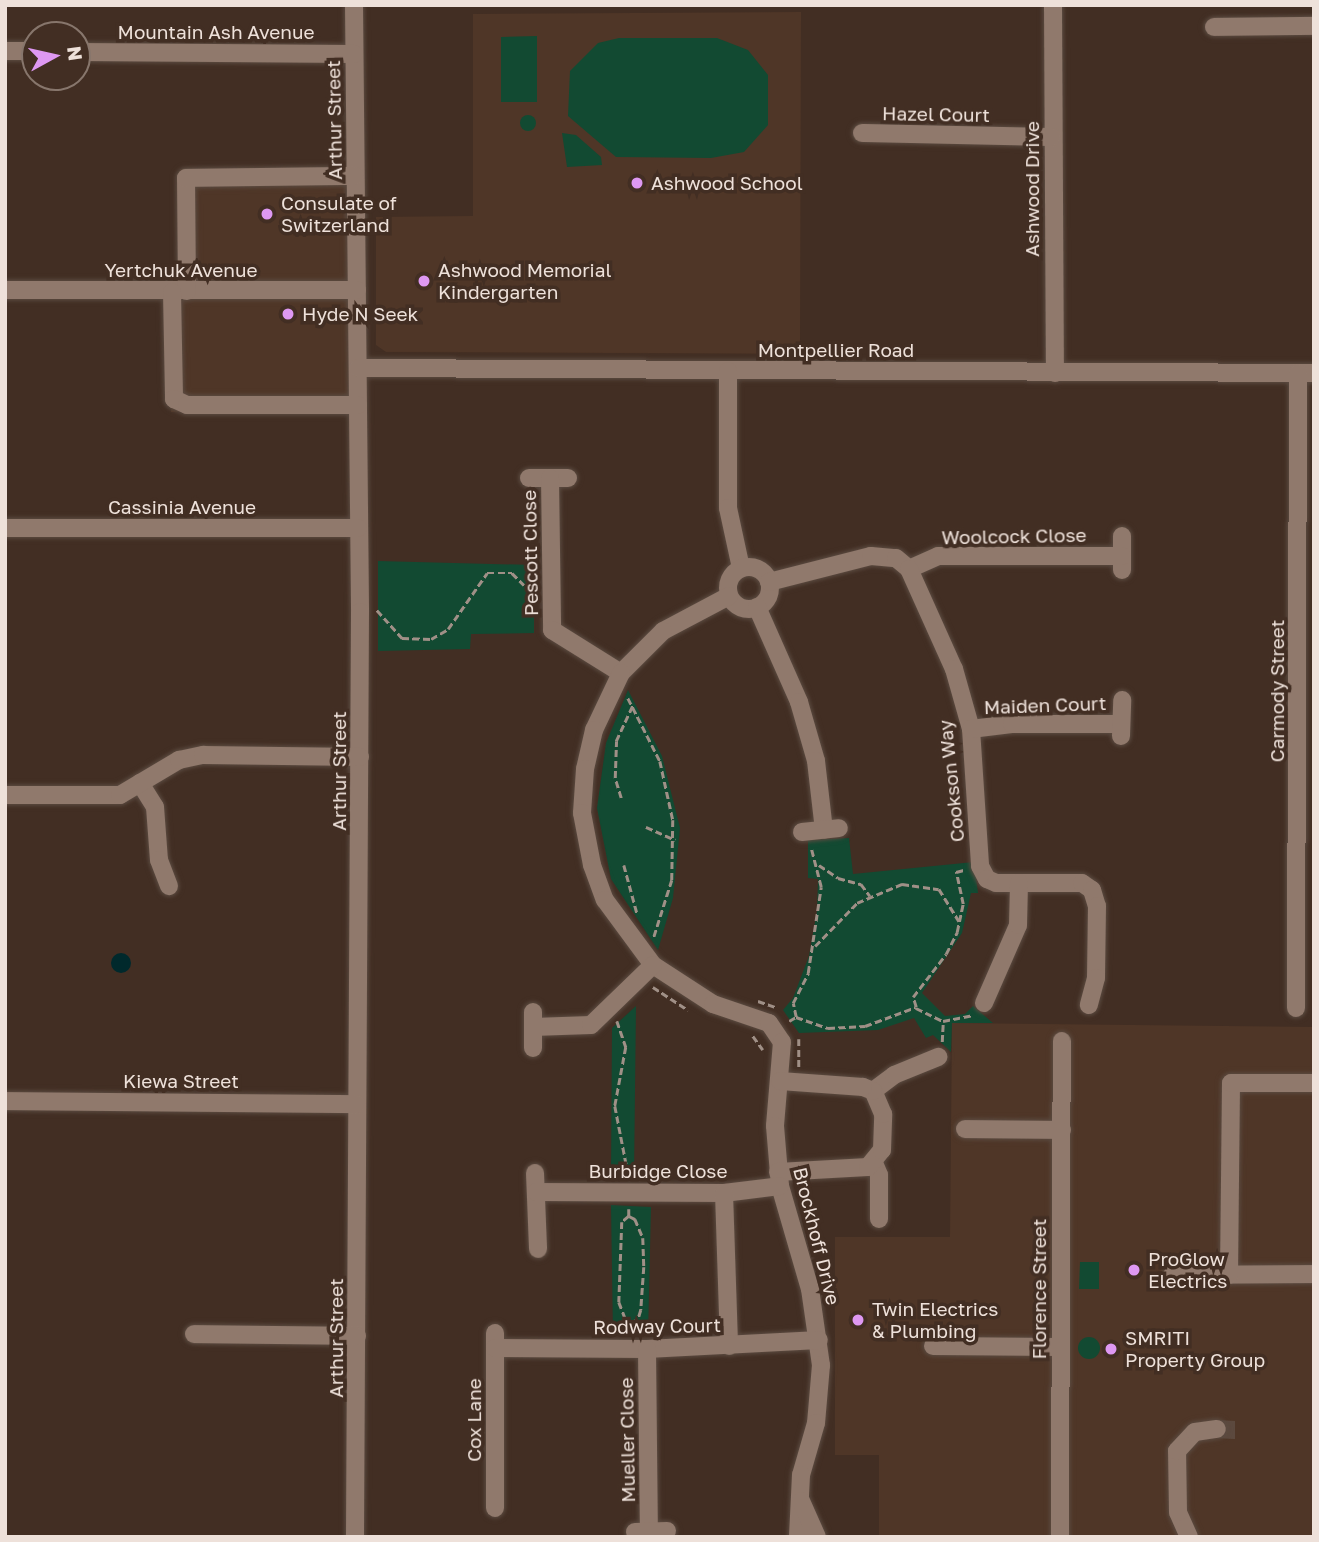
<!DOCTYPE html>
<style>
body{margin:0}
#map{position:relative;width:1319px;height:1542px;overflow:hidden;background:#422e23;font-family:"Golos Text",sans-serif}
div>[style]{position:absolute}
.built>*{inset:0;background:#4f3627}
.green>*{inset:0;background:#124a32}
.round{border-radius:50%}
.water>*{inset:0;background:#00292c}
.minor-tunnel>*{height:18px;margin-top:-9px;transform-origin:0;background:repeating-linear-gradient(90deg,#5c493e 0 18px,transparent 0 27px)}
.path>*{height:2.5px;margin-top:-1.25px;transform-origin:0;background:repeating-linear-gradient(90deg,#a09087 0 7px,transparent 0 10.5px)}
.roads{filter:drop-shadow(0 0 2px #5b4b41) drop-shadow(0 0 2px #5b4b41)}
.minor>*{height:18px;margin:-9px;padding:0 9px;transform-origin:9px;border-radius:9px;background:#90796c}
.minor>.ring{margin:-9px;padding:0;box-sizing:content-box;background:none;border:18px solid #90796c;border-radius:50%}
.dots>*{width:19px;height:19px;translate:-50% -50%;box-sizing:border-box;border:4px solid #422e23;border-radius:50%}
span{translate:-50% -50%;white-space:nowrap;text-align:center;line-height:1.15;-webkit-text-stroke:7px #422e23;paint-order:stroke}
.street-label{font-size:19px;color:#eee1da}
.poi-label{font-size:19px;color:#eee1da}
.left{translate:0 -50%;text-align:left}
.frame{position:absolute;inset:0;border:7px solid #eee1da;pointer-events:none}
.north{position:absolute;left:21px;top:21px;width:70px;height:70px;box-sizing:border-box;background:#422e23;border:2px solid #87766c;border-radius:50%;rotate:82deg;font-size:19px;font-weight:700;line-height:28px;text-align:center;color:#eee1da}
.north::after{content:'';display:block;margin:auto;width:24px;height:32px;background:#de98f2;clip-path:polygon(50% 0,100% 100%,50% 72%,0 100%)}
</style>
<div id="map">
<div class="built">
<div style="clip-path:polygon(801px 12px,800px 354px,386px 352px,376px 345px,376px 217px,473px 216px,473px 14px)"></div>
<div style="clip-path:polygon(345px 167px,352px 409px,171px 412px,170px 284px,181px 284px,180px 169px)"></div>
<div style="clip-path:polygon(952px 1023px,1314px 1027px,1314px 1537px,879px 1537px,879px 1455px,835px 1455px,835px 1237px,950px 1237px)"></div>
</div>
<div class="green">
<div style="clip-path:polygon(537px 36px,537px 102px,501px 102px,501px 37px)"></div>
<div style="clip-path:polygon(717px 38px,748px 50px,768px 75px,768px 125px,744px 152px,711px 158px,616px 157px,568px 116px,570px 71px,598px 43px,619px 38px)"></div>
<div class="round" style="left:520px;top:115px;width:16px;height:16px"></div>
<div style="clip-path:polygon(562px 133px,576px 135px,601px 157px,602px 165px,567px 167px)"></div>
<div style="clip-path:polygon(378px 561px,534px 565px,534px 633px,471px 634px,470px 649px,378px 651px)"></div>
<div style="clip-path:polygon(628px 690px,662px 756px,680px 828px,673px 898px,658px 950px,611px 879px,597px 808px,606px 743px)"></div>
<div style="clip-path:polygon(849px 838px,853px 874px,974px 862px,978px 893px,971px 893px,962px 933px,922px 993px,945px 1016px,965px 1014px,973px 1006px,993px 1023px,952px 1023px,951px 1052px,933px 1035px,926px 1038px,914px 1018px,878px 1030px,799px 1033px,783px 1010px,793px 998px,809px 956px,817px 911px,818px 879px,808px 878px,808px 840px)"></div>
<div style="clip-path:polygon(636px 1006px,634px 1175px,611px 1175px,612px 1028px)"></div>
<div style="clip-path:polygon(611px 1205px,651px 1207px,648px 1335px,613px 1335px)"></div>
<div style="clip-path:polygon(1080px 1262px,1099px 1262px,1099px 1289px,1079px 1289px)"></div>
<div class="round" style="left:1078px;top:1337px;width:22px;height:22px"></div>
</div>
<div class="water">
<div class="round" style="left:111px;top:953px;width:20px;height:20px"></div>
</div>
<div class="minor-tunnel">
<div style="left:1217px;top:1429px;width:22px;rotate:3deg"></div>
</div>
<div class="path">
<div style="left:377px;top:610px;width:38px;rotate:48deg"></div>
<div style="left:402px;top:638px;width:29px;rotate:2deg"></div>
<div style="left:431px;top:639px;width:20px;rotate:-30deg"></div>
<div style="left:448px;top:629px;width:68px;rotate:-55.1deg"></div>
<div style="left:487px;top:573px;width:25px"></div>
<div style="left:512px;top:573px;width:33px;rotate:45deg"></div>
<div style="left:628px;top:698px;width:71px;rotate:63.1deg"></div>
<div style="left:660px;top:761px;width:60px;rotate:77.6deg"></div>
<div style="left:673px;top:820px;width:60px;rotate:91deg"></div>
<div style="left:672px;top:880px;width:60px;rotate:107.5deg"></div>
<div style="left:621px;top:798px;width:21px;rotate:-107deg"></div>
<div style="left:615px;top:778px;width:37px;rotate:-88deg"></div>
<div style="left:616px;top:741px;width:40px;rotate:-65deg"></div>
<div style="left:646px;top:827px;width:32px;rotate:24deg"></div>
<div style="left:624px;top:865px;width:50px;rotate:74.8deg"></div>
<div style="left:819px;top:865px;width:23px;rotate:34deg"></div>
<div style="left:838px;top:878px;width:24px;rotate:15deg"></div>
<div style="left:861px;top:884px;width:15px;rotate:53deg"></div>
<div style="left:815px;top:946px;width:60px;rotate:-45.7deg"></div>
<div style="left:857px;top:903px;width:49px;rotate:-22.9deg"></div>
<div style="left:902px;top:884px;width:37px;rotate:8deg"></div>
<div style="left:939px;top:889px;width:38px;rotate:58deg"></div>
<div style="left:653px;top:987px;width:42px;rotate:33.3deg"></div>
<div style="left:758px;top:1001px;width:18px;rotate:19deg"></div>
<div style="left:916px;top:1008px;width:30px;rotate:26deg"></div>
<div style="left:943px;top:1021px;width:31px;rotate:-11deg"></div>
<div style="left:796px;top:1017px;width:14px;rotate:-102deg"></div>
<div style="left:793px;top:1003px;width:34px;rotate:-63deg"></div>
<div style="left:808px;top:973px;width:87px;rotate:-81.4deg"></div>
<div style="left:821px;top:887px;width:40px;rotate:-104.4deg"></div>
<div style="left:617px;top:1021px;width:28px;rotate:71deg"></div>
<div style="left:626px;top:1047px;width:60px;rotate:100.6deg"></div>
<div style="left:615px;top:1106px;width:73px;rotate:79deg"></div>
<div style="left:789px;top:1021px;width:8px;rotate:-30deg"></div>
<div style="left:796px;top:1017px;width:34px;rotate:19deg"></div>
<div style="left:828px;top:1028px;width:37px;rotate:-3deg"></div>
<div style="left:865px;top:1026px;width:54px;rotate:-20.4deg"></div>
<div style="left:916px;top:1007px;width:10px;rotate:-107deg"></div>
<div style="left:913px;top:997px;width:54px;rotate:-52.5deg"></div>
<div style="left:946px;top:954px;width:25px;rotate:-63deg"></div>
<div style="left:957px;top:932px;width:29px;rotate:-78deg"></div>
<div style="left:963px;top:904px;width:33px;rotate:-102deg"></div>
<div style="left:956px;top:872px;width:8px;rotate:-14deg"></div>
<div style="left:753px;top:1036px;width:17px;rotate:54deg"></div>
<div style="left:799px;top:1039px;width:28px;rotate:90deg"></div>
<div style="left:942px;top:1042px;width:21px;rotate:-87deg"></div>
<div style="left:629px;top:1209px;width:7px;rotate:90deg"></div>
<div style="left:629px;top:1216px;width:9px;rotate:139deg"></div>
<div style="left:622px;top:1222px;width:80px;rotate:92.1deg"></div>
<div style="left:619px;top:1302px;width:31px;rotate:69deg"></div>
<div style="left:629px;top:1216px;width:7px;rotate:27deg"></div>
<div style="left:635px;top:1219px;width:21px;rotate:67deg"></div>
<div style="left:643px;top:1238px;width:29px;rotate:88deg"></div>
<div style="left:644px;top:1267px;width:43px;rotate:94deg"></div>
<div style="left:641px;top:1310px;width:10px;rotate:107deg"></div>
<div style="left:638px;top:1320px;width:9px;rotate:159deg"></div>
</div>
<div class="roads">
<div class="minor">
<div style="left:354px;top:5px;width:607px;rotate:89.43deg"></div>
<div style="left:360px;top:612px;width:925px;rotate:90.31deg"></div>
<div style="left:1053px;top:5px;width:368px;rotate:89.7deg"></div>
<div style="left:1214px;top:27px;width:100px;rotate:-0.6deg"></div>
<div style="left:5px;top:51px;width:30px"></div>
<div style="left:77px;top:52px;width:277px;rotate:0.4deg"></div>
<div style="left:862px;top:133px;width:190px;rotate:1.2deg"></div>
<div style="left:5px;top:290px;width:352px"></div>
<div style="left:187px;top:291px;width:113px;rotate:-90.5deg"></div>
<div style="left:186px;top:178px;width:169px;rotate:-0.7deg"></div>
<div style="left:172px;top:292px;width:107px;rotate:88.9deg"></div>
<div style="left:174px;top:399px;width:14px;rotate:25deg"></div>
<div style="left:187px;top:405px;width:171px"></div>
<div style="left:358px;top:368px;width:956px;rotate:0.3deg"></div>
<div style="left:728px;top:371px;width:137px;rotate:90deg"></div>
<div style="left:728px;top:508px;width:61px;rotate:77.8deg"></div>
<div style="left:529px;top:478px;width:39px"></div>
<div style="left:550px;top:478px;width:152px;rotate:89.2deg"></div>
<div style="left:552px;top:630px;width:81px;rotate:31.9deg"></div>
<div style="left:5px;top:528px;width:353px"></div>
<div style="left:1122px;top:536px;width:34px;rotate:90deg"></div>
<div class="ring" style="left:728px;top:567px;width:24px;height:24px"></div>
<div style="left:909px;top:569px;width:32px;rotate:-24deg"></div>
<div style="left:938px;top:556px;width:184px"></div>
<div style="left:769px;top:582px;width:105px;rotate:-14.3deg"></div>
<div style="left:871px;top:556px;width:25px;rotate:5deg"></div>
<div style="left:896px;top:558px;width:17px;rotate:40deg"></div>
<div style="left:909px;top:569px;width:110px;rotate:65.8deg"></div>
<div style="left:954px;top:669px;width:62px;rotate:74.2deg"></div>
<div style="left:971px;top:729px;width:137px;rotate:86.2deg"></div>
<div style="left:980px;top:866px;width:15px;rotate:62deg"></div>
<div style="left:987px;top:879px;width:10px;rotate:24deg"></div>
<div style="left:996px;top:883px;width:86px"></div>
<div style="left:1082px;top:883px;width:12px;rotate:35deg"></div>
<div style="left:1092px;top:890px;width:17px;rotate:73deg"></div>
<div style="left:1097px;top:906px;width:72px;rotate:90.8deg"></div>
<div style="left:1096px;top:978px;width:28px;rotate:105deg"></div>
<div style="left:729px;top:596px;width:75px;rotate:152.1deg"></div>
<div style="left:663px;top:631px;width:59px;rotate:135deg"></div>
<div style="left:621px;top:673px;width:63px;rotate:115.3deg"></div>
<div style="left:594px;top:730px;width:40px;rotate:103deg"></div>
<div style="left:585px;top:769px;width:44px;rotate:93.9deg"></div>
<div style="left:582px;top:813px;width:53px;rotate:79.1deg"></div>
<div style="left:592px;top:865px;width:37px;rotate:70deg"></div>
<div style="left:605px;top:900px;width:81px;rotate:53.6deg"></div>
<div style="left:653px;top:965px;width:72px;rotate:33deg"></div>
<div style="left:713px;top:1004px;width:59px;rotate:18.7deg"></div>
<div style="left:769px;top:1023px;width:23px;rotate:56deg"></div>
<div style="left:782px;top:1042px;width:84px;rotate:94.8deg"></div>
<div style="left:775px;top:1126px;width:60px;rotate:85.2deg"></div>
<div style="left:780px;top:1186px;width:107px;rotate:73.8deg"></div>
<div style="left:810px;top:1289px;width:77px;rotate:81.8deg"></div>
<div style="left:821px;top:1365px;width:58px;rotate:94.9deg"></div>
<div style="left:816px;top:1423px;width:54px;rotate:106.1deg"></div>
<div style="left:801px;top:1475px;width:62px;rotate:92.8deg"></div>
<div style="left:757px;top:607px;width:104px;rotate:66.1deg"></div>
<div style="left:799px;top:702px;width:61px;rotate:73.9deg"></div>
<div style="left:816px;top:761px;width:69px;rotate:83.4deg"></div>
<div style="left:971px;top:729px;width:41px;rotate:-7deg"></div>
<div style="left:1012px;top:724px;width:109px"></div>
<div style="left:1121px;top:736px;width:36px;rotate:-88deg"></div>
<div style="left:140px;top:783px;width:28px;rotate:58deg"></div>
<div style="left:155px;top:807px;width:53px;rotate:85.7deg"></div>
<div style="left:159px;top:860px;width:28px;rotate:69deg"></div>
<div style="left:5px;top:795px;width:115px"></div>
<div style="left:120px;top:795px;width:69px;rotate:-30.7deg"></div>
<div style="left:179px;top:760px;width:25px;rotate:-12deg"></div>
<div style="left:203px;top:755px;width:157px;rotate:0.7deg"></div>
<div style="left:802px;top:832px;width:37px;rotate:-6deg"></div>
<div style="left:984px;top:1003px;width:85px;rotate:-66.4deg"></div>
<div style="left:1018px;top:925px;width:42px;rotate:-88.6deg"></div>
<div style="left:1296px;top:1008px;width:635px;rotate:-89.82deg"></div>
<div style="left:533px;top:1027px;width:58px;rotate:-2deg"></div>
<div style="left:591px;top:1025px;width:86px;rotate:-44.1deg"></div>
<div style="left:533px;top:1048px;width:36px;rotate:-90deg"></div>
<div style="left:873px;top:1091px;width:26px;rotate:-37deg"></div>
<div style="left:894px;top:1075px;width:48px;rotate:-22.2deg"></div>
<div style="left:5px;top:1101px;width:352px;rotate:0.5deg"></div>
<div style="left:965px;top:1129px;width:97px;rotate:0.6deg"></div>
<div style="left:874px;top:1163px;width:13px;rotate:67deg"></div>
<div style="left:879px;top:1175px;width:44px;rotate:90deg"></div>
<div style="left:778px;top:1172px;width:90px;rotate:-3.2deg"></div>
<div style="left:868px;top:1167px;width:22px;rotate:-51deg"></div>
<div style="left:882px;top:1150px;width:36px;rotate:-88deg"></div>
<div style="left:883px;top:1114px;width:25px;rotate:-113deg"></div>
<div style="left:873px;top:1091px;width:11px;rotate:-158deg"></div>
<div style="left:863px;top:1087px;width:83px;rotate:-175.9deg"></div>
<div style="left:535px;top:1173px;width:76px;rotate:87.7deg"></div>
<div style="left:536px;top:1192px;width:188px;rotate:0.3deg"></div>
<div style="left:724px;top:1193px;width:56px;rotate:-7.1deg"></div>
<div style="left:724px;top:1193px;width:153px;rotate:88.1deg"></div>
<div style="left:1172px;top:1275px;width:142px;rotate:-0.4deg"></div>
<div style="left:1229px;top:1275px;width:192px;rotate:-89.4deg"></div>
<div style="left:1231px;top:1083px;width:83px"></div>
<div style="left:495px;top:1333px;width:175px;rotate:90deg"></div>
<div style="left:194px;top:1334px;width:163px;rotate:0.7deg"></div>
<div style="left:933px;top:1346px;width:126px;rotate:0.5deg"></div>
<div style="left:495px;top:1348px;width:152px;rotate:0.4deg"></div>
<div style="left:647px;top:1349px;width:172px;rotate:-3deg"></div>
<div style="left:647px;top:1349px;width:183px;rotate:89.4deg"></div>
<div style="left:801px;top:1501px;width:39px;rotate:66deg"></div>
<div style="left:635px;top:1532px;width:32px;rotate:-2deg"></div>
<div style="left:1060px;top:1537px;width:496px;rotate:-89.8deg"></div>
<div style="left:1189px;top:1537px;width:27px;rotate:-114deg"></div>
<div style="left:1178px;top:1512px;width:61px;rotate:-90.9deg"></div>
<div style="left:1177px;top:1451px;width:26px;rotate:-47deg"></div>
<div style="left:1195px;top:1432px;width:22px;rotate:-8deg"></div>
</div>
</div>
<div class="dots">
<div style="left:637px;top:183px;background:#de98f2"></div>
<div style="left:267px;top:214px;background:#de98f2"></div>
<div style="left:424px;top:281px;background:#de98f2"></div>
<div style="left:288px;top:314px;background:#de98f2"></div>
<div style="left:1134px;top:1270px;background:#de98f2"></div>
<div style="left:858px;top:1320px;background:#de98f2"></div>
<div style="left:1111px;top:1349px;background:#de98f2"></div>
</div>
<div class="street-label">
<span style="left:216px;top:32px">Mountain Ash Avenue</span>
<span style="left:936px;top:114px;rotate:1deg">Hazel Court</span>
<span style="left:334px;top:120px;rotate:-91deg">Arthur Street</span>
<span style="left:1032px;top:189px;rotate:-90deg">Ashwood Drive</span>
<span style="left:181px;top:270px">Yertchuk Avenue</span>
<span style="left:836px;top:350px">Montpellier Road</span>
<span style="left:182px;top:507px">Cassinia Avenue</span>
<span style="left:1014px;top:536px;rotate:-1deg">Woolcock Close</span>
<span style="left:530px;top:553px;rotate:-91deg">Pescott Close</span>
<span style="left:1277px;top:691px;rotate:-90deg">Carmody Street</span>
<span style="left:1045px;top:705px;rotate:-2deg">Maiden Court</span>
<span style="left:339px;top:771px;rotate:-90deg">Arthur Street</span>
<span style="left:951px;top:781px;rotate:-96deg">Cookson Way</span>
<span style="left:181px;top:1081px">Kiewa Street</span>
<span style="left:658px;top:1171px">Burbidge Close</span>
<span style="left:817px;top:1236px;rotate:76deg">Brockhoff Drive</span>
<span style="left:1039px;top:1289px;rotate:-90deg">Florence Street</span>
<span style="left:657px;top:1326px;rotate:-1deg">Rodway Court</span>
<span style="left:336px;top:1338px;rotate:-90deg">Arthur Street</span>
<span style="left:474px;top:1420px;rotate:-90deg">Cox Lane</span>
<span style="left:627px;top:1440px;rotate:-91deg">Mueller Close</span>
</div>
<div class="poi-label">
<span class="left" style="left:651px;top:183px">Ashwood School</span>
<span class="left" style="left:281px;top:214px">Consulate of<br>Switzerland</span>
<span class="left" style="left:438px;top:281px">Ashwood Memorial<br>Kindergarten</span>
<span class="left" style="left:302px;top:314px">Hyde N Seek</span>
<span class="left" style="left:1148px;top:1270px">ProGlow<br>Electrics</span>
<span class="left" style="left:872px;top:1320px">Twin Electrics<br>&amp; Plumbing</span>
<span class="left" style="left:1125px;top:1349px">SMRITI<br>Property Group</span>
</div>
<div class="frame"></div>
<div class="north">N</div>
</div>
